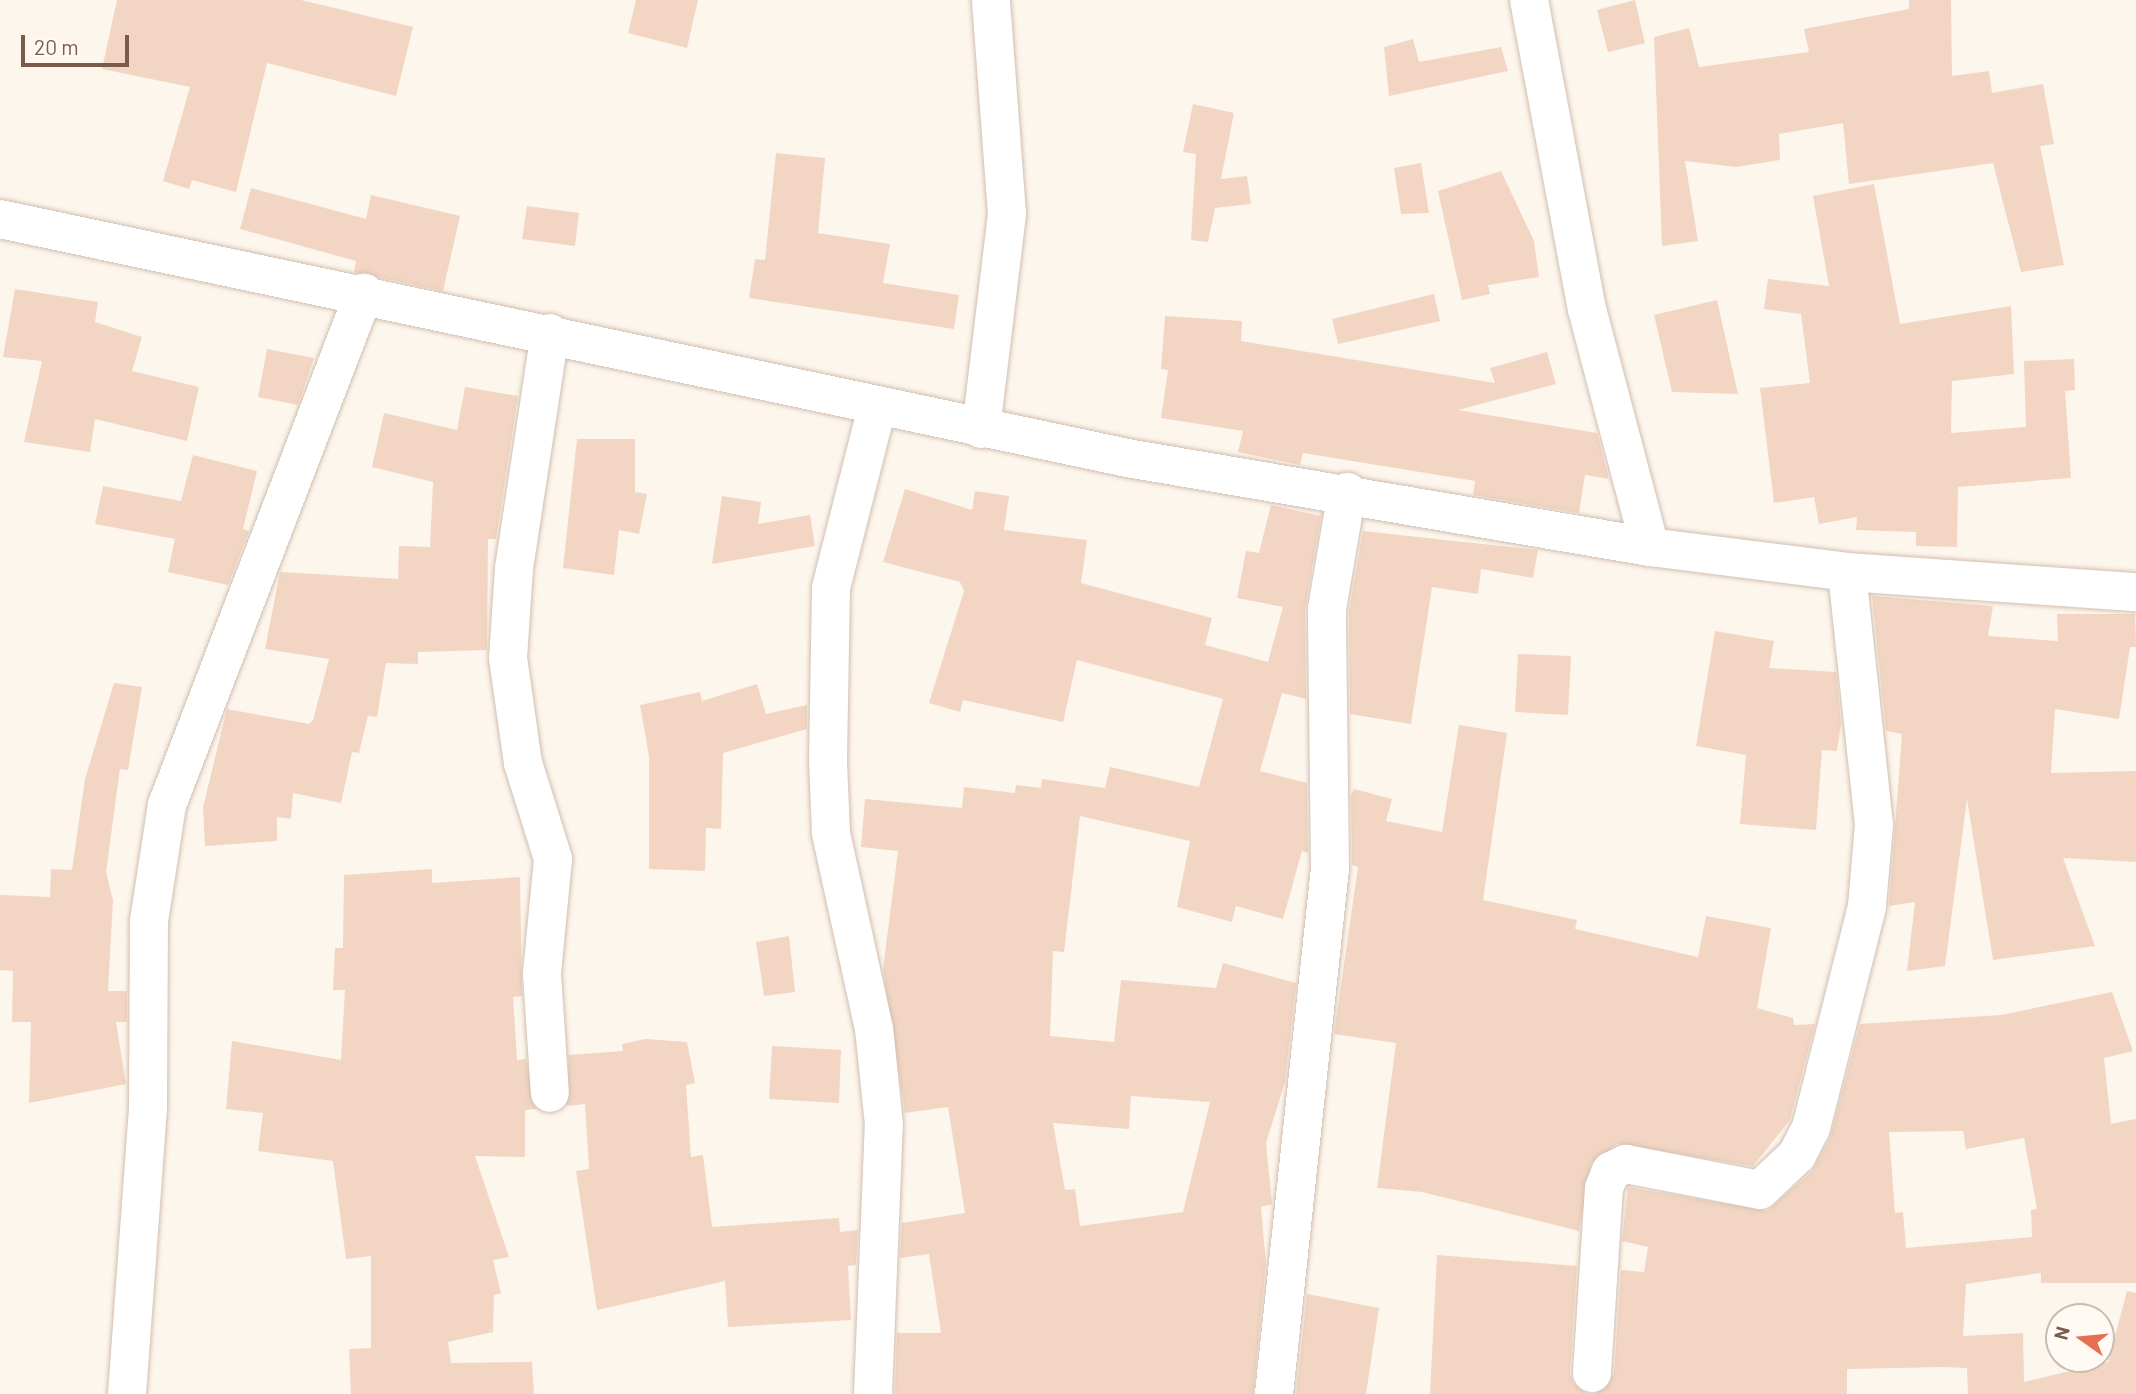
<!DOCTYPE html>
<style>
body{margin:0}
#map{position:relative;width:2136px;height:1394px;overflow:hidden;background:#fdf6ec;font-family:Barlow,sans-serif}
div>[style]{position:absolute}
.building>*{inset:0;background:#f3d5c3}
.roads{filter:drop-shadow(0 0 2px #d1beb0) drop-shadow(0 0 2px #d1beb0)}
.street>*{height:38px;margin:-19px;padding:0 19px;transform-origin:19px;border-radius:19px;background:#fff}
.secondary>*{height:38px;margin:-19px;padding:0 19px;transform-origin:19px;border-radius:19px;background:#fff}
span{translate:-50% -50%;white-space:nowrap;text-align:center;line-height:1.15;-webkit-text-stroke:5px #fffaf3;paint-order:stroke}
.north{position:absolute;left:2045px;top:1303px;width:70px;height:70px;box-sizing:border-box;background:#fffaf3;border:2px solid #cabbb1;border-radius:50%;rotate:285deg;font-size:19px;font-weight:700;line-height:28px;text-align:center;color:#7a5c4d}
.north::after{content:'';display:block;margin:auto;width:24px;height:32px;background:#e76f51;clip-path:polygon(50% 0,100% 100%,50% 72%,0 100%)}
.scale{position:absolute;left:21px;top:35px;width:108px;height:32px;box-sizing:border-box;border:4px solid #7a5c4d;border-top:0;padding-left:9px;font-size:21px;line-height:24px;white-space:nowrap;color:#7a5c4d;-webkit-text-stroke:5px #fffaf3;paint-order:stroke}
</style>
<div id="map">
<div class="building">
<div style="clip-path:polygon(117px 0,301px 0,413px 27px,396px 96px,267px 63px,236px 192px,192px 180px,189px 189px,163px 181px,190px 87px,102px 69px)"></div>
<div style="clip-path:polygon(636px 0,698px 0,687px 48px,628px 33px)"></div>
<div style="clip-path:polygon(1635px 0,1645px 43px,1608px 52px,1597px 10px)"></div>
<div style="clip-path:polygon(1909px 0,1951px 0,1952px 76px,1989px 71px,1992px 93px,2043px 84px,2054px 144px,2040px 146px,2064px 265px,2021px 272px,1993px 163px,1849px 184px,1843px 123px,1779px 134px,1780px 160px,1736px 167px,1685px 161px,1698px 241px,1662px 246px,1654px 37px,1689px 28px,1699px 67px,1809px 52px,1804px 29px,1909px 9px)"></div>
<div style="clip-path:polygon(1413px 39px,1419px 62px,1501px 47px,1508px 71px,1389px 96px,1384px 47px)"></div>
<div style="clip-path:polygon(1193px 104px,1234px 113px,1221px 179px,1247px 176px,1251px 204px,1215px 208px,1208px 242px,1191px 240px,1196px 154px,1183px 152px)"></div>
<div style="clip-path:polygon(776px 153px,825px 158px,818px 233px,890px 244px,883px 283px,959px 295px,954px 329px,749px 298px,755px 259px,765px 260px)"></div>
<div style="clip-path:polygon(1421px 163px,1429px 213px,1401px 214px,1394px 168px)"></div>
<div style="clip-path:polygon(1501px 171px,1534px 241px,1539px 277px,1488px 285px,1490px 294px,1462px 300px,1438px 191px)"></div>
<div style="clip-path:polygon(1874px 184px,1900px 324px,2011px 306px,2014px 374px,1952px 381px,1951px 433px,2026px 427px,2024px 361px,2074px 359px,2075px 390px,2065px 391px,2071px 478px,1958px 487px,1957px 547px,1916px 546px,1916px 532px,1856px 530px,1857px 517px,1819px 524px,1814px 497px,1774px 503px,1760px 388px,1810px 383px,1801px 314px,1764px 309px,1768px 279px,1829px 286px,1813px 196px)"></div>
<div style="clip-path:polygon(251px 188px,366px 219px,371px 195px,460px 216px,443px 291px,354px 272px,356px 261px,240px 229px)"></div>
<div style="clip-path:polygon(527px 206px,579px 213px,575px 246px,522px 239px)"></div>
<div style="clip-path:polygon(15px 289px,98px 302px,95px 322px,142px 337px,132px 371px,199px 387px,187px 441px,95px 419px,90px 452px,24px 442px,42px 361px,3px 357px)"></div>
<div style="clip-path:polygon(1434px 294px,1440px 321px,1338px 344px,1332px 319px)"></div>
<div style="clip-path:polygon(1717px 300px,1738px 394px,1672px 392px,1654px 315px)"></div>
<div style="clip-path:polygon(1165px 316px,1242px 321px,1241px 341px,1495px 383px,1490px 368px,1547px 352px,1556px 384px,1458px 410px,1597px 433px,1609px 479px,1585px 475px,1579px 513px,1473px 495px,1475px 481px,1303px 453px,1300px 465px,1238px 452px,1243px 431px,1161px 418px,1168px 370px,1161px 369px)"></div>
<div style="clip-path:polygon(267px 349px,314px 358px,298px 405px,258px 397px)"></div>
<div style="clip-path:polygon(465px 387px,518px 396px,496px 539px,488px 539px,487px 650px,418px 652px,418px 664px,386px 663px,377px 717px,368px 716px,359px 753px,352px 752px,341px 803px,293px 793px,291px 819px,277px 817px,277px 841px,205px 846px,203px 807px,227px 709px,309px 724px,313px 720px,329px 659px,265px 649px,280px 572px,398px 579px,399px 546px,430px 547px,433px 482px,372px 467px,384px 413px,457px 430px)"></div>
<div style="clip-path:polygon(577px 439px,635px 439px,635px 492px,647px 494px,639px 534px,619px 530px,614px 575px,563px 568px)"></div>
<div style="clip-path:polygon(193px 455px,257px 471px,243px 529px,249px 531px,228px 585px,168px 572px,175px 539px,95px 524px,103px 486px,181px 501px)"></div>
<div style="clip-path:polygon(evenodd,905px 489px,972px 510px,975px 491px,1009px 496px,1004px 530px,1087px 540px,1081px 583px,1212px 618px,1205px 645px,1268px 662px,1283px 607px,1237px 598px,1246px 551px,1259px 553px,1271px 505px,1321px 516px,1305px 609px,1306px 699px,1282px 693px,1260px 771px,1307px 783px,1308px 853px,1302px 851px,1283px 919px,1236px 906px,1232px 922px,1177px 907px,1190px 841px,1080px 816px,1064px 952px,1053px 951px,1050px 1036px,1114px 1042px,1121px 980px,1216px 988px,1223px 963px,1296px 983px,1285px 1082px,1266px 1143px,1272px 1204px,1261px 1207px,1266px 1264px,1253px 1394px,895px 1394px,897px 1333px,941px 1333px,929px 1254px,900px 1258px,902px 1223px,965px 1213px,948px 1107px,905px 1113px,883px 969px,898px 851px,861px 847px,865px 799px,962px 808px,964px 787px,1015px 793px,1016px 785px,1041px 788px,1042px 779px,1105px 788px,1110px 767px,1199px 787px,1223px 699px,1077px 660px,1063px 722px,963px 700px,960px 712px,929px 703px,964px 591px,960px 582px,883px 562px,905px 489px,1131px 1096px,1210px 1102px,1183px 1212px,1080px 1226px,1075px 1189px,1065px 1190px,1053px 1123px,1129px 1129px,1131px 1096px)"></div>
<div style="clip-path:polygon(722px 496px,761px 502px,758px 524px,810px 515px,815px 546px,712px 564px)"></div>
<div style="clip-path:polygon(1363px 531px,1538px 550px,1533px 578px,1481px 569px,1478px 594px,1432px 587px,1411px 724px,1350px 714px,1349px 611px)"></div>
<div style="clip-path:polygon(1872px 596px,1993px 606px,1988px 636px,2058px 641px,2057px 614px,2135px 614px,2136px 647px,2130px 647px,2119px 719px,2055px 709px,2051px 773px,2136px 771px,2136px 862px,2063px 858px,2095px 946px,1993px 960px,1967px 799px,1945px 966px,1907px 971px,1915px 902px,1889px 906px,1902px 734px,1886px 731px)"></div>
<div style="clip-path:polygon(1715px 631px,1774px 641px,1769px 668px,1836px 672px,1841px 724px,1837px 751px,1822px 750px,1816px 830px,1740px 824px,1746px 755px,1696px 746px)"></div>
<div style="clip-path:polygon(1518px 654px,1571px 656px,1568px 715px,1515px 712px)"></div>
<div style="clip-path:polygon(114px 683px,142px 687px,128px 770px,120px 769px,106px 872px,113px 900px,108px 991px,127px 991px,127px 1022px,116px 1022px,126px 1084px,29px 1103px,31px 1022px,12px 1022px,13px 971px,0 970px,0 895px,50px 897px,51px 869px,72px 870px,85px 779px)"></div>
<div style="clip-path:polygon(757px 684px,766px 714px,807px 705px,807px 729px,723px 753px,721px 829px,706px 828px,705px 871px,649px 869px,649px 756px,640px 705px,700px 692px,702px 701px)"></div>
<div style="clip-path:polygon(1459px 725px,1507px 733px,1483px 900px,1577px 920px,1575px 929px,1698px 957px,1706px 916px,1771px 928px,1757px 1008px,1793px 1018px,1794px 1025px,1815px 1024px,1790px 1120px,1753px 1166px,1617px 1144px,1591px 1163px,1579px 1231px,1422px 1192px,1377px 1188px,1396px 1043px,1334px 1034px,1358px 867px,1352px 865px,1351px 795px,1354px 789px,1392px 799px,1386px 821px,1442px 832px)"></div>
<div style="clip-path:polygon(432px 869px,432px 883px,520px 877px,522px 996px,513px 997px,517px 1060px,526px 1059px,536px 1109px,525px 1110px,525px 1157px,475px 1156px,509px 1257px,493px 1260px,501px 1293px,494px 1295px,493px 1332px,448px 1342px,451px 1363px,532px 1362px,534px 1394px,351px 1394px,349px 1349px,371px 1348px,371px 1256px,346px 1259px,333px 1161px,258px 1151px,263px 1113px,226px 1109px,232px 1041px,341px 1060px,345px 990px,333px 990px,335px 948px,343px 948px,344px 875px)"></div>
<div style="clip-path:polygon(789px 936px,795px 992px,764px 996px,756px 942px)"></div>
<div style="clip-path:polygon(evenodd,2112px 992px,2133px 1051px,2104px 1058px,2111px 1124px,2136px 1119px,2136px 1283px,2041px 1283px,2041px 1273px,1966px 1284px,1963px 1336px,2023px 1333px,2024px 1382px,2108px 1362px,2127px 1291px,2136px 1293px,2136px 1394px,1968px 1394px,1967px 1368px,1943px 1367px,1847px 1369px,1847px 1394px,1595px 1394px,1614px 1374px,1621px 1270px,1644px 1272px,1648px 1247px,1622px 1241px,1628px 1187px,1767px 1211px,1812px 1171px,1830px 1138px,1860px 1024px,2001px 1015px,2112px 992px,1963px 1131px,1966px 1149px,2024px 1138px,2037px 1209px,2031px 1210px,2032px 1237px,1906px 1248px,1903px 1212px,1895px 1213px,1889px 1132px,1963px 1131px)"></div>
<div style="clip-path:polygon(645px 1039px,687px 1042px,695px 1083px,686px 1085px,691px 1157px,703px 1155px,712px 1227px,839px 1218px,840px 1232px,858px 1230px,856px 1265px,848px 1266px,851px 1320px,728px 1327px,725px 1281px,597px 1310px,576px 1171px,589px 1169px,585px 1104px,567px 1106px,569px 1055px,623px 1051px,622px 1044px)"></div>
<div style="clip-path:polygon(772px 1046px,841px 1050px,839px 1103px,769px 1099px)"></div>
<div style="clip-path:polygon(1437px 1255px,1577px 1266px,1570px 1372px,1573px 1383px,1588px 1394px,1430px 1394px)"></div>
<div style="clip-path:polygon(1307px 1294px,1379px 1308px,1366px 1394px,1296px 1394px)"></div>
</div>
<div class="roads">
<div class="street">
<div style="left:1529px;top:0;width:314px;rotate:79.4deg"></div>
<div style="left:1587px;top:309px;width:246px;rotate:75.2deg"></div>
<div style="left:550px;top:333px;width:238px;rotate:98.7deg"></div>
<div style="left:514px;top:568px;width:90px;rotate:93.8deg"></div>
<div style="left:508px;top:658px;width:106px;rotate:81.9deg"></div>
<div style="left:523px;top:763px;width:101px;rotate:72.6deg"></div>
<div style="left:553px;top:859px;width:116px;rotate:95.5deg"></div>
<div style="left:542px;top:974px;width:119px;rotate:86.2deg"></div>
<div style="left:981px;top:429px;width:217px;rotate:-83.1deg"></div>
<div style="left:1007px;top:214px;width:215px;rotate:-94.3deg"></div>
<div style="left:1592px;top:1373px;width:185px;rotate:-86.3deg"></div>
<div style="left:1604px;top:1188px;width:18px;rotate:-68deg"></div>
<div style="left:1611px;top:1171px;width:17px;rotate:-25deg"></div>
<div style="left:1626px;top:1164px;width:136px;rotate:11deg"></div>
<div style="left:1760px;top:1190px;width:51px;rotate:-43.4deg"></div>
<div style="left:1797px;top:1155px;width:30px;rotate:-63deg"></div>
<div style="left:1811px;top:1128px;width:229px;rotate:-75.8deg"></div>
<div style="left:1867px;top:906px;width:81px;rotate:-85.1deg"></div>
<div style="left:1874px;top:825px;width:254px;rotate:-96.1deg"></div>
<div style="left:127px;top:1394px;width:288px;rotate:-85.8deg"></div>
<div style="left:148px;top:1107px;width:186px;rotate:-89.7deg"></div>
<div style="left:149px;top:921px;width:117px;rotate:-81.2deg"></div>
<div style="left:167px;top:805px;width:549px;rotate:-68.95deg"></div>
<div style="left:873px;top:1394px;width:269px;rotate:-87.7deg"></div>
<div style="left:884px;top:1125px;width:97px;rotate:-95.9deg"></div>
<div style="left:874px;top:1029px;width:201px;rotate:-102.4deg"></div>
<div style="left:831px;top:833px;width:72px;rotate:-92.4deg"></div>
<div style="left:828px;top:761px;width:173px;rotate:-89deg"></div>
<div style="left:831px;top:588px;width:186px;rotate:-75.7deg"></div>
<div style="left:1274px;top:1394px;width:529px;rotate:-83.92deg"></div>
<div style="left:1330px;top:868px;width:259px;rotate:-90.7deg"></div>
<div style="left:1327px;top:609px;width:119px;rotate:-80.3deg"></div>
</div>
<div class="secondary">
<div style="left:0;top:219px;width:1152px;rotate:11.97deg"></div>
<div style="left:1127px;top:458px;width:531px;rotate:9.66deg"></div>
<div style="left:1650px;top:547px;width:199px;rotate:7.2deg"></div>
<div style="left:1847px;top:572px;width:290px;rotate:4deg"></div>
</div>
</div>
<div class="north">N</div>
<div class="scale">20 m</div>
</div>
